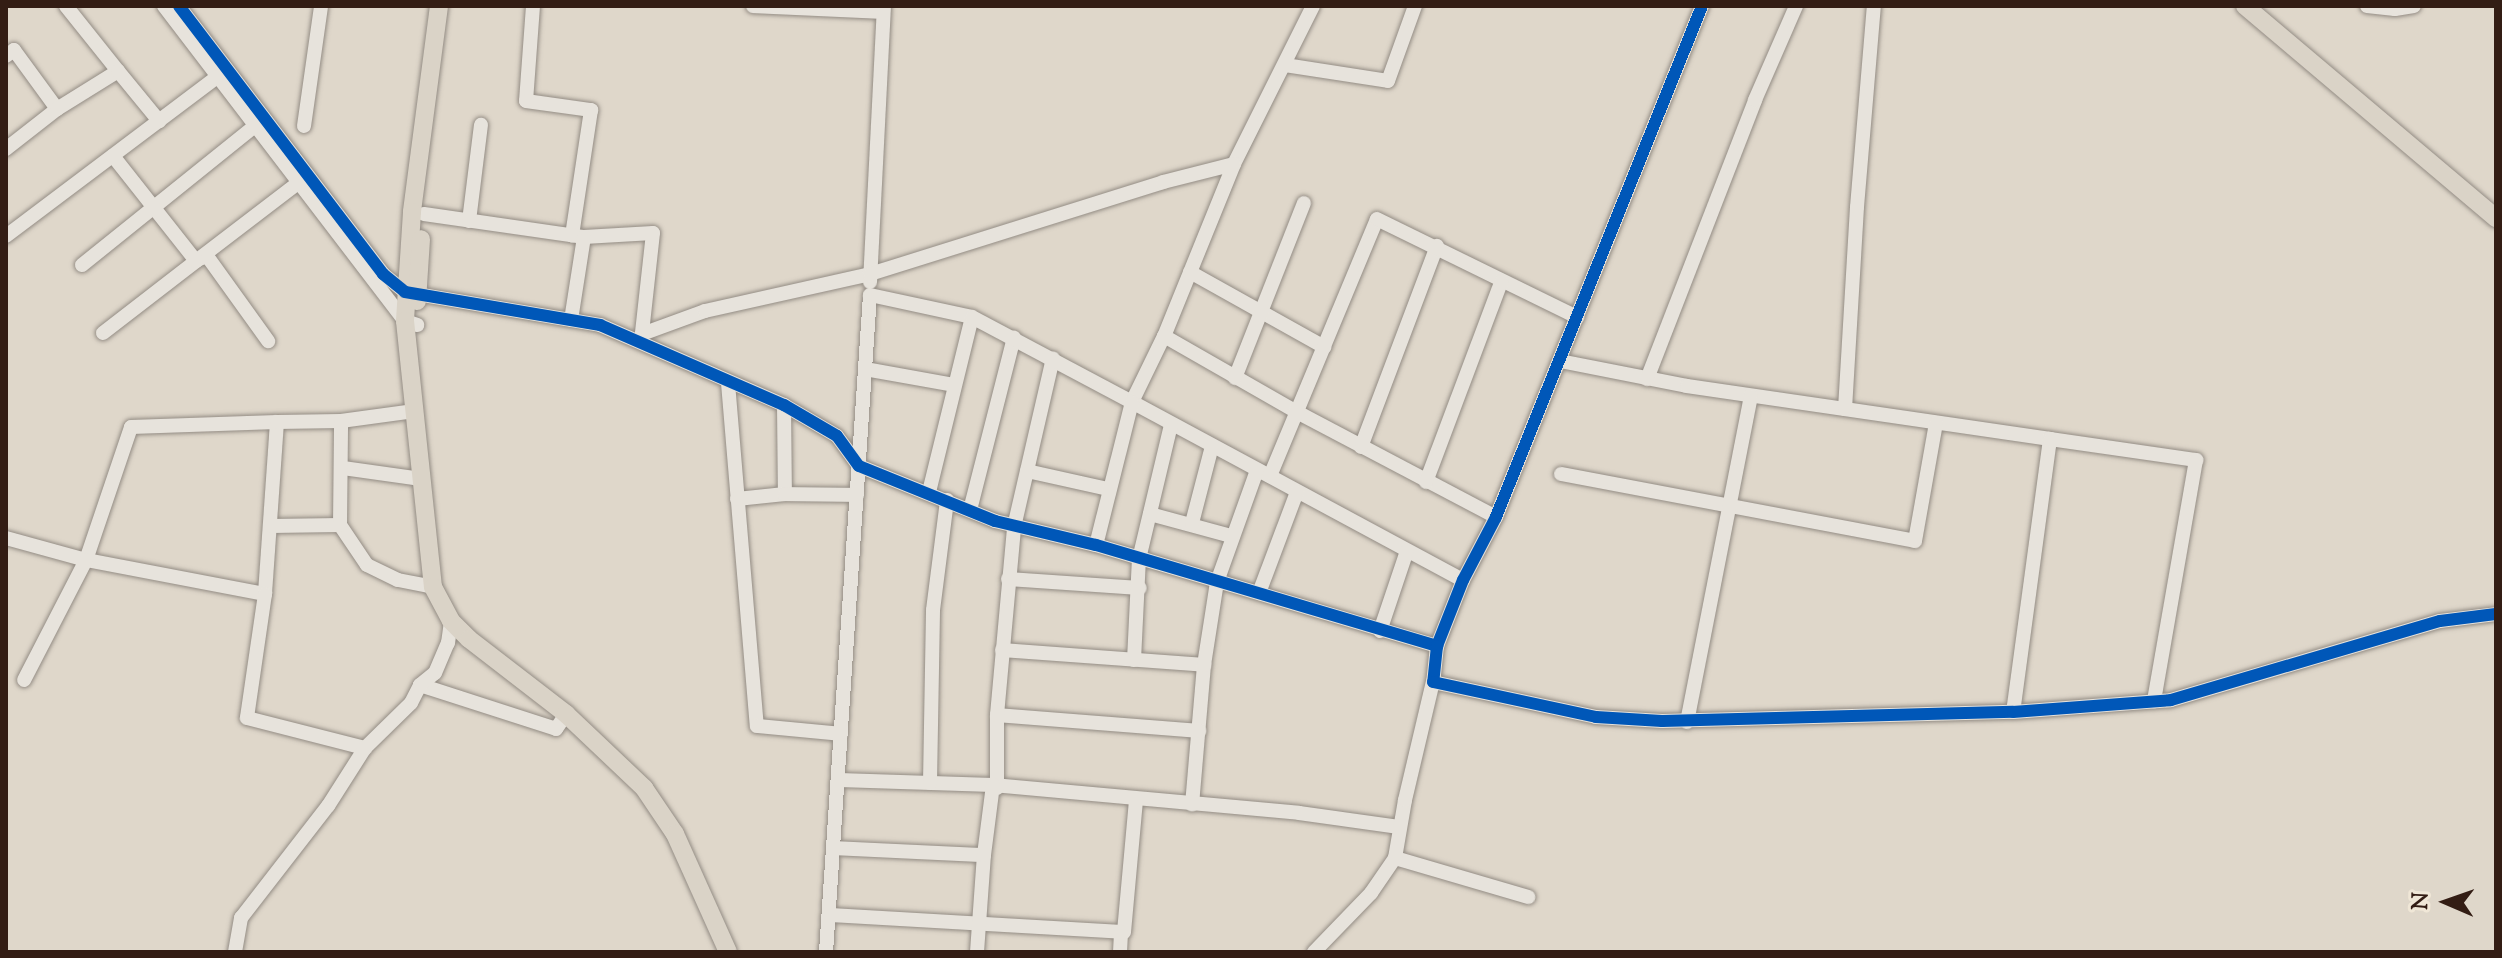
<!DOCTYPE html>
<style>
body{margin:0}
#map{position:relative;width:2502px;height:958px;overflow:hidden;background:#dfd7ca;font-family:"Sorts Mill Goudy",serif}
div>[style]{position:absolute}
.roads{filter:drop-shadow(0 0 2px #938c84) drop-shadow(0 0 2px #938c84)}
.minor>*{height:14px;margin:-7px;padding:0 7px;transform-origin:7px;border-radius:7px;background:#e7e3dc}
.major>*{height:18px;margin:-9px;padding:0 9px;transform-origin:9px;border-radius:9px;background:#dad3c7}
.cycleway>*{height:12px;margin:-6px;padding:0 6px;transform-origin:6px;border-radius:6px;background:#0057b8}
span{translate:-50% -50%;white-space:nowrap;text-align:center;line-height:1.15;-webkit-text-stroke:6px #f0e7d7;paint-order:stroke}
.frame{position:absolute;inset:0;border:8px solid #331d14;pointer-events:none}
.north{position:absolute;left:2406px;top:862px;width:80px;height:80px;-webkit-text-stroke:6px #f0e7d7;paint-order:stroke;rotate:272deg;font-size:22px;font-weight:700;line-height:32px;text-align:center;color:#331d14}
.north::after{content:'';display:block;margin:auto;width:28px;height:36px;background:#331d14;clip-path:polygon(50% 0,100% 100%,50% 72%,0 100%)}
</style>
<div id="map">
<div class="roads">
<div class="minor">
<div style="left:66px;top:6px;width:83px;rotate:51.3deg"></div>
<div style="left:164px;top:6px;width:397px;rotate:52.6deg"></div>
<div style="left:405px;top:321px;width:13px;rotate:18deg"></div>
<div style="left:179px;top:6px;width:337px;rotate:52.7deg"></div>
<div style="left:383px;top:274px;width:28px;rotate:39deg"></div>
<div style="left:405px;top:292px;width:198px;rotate:9.6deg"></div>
<div style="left:600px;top:325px;width:201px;rotate:23.5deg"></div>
<div style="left:784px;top:405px;width:61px;rotate:30.3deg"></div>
<div style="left:837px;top:436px;width:37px;rotate:54deg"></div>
<div style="left:859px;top:466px;width:147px;rotate:22deg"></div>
<div style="left:995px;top:521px;width:104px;rotate:13.4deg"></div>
<div style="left:1096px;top:545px;width:356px;rotate:16.5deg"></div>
<div style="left:533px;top:6px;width:95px;rotate:94.2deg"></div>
<div style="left:526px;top:101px;width:66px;rotate:7.9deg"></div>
<div style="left:591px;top:110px;width:127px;rotate:98.6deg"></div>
<div style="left:753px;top:6px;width:130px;rotate:2.6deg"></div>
<div style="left:1313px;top:6px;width:177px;rotate:116.6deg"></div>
<div style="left:1234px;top:164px;width:186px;rotate:112.1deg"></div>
<div style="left:1164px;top:336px;width:73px;rotate:115.9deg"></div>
<div style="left:1132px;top:402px;width:376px;rotate:28.3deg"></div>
<div style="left:1702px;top:6px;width:551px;rotate:111.96deg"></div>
<div style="left:1496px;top:517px;width:71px;rotate:117.6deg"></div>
<div style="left:1463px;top:580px;width:71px;rotate:111.5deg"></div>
<div style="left:1437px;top:646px;width:36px;rotate:96deg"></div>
<div style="left:1433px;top:682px;width:167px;rotate:12.1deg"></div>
<div style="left:1596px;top:717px;width:66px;rotate:3.5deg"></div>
<div style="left:1662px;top:721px;width:351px;rotate:-1.5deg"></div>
<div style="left:2013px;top:712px;width:158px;rotate:-4.3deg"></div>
<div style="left:2171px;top:700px;width:280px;rotate:-16.4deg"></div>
<div style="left:2440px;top:621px;width:56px;rotate:-7.1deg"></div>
<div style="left:2367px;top:6px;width:28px;rotate:6deg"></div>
<div style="left:2395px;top:9px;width:19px;rotate:-9deg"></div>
<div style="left:6px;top:56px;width:10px;rotate:-37deg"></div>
<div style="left:14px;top:50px;width:73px;rotate:53.9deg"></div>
<div style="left:57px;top:109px;width:65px;rotate:141.9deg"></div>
<div style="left:1285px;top:65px;width:104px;rotate:8.8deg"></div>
<div style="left:1388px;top:81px;width:80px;rotate:-70.2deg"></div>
<div style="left:57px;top:109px;width:72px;rotate:-31.9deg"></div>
<div style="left:118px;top:71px;width:65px;rotate:50.6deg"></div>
<div style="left:304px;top:126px;width:121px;rotate:-81.9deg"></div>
<div style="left:424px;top:214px;width:162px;rotate:8.2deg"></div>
<div style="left:584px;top:237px;width:69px;rotate:-3.3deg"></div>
<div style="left:653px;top:233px;width:109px;rotate:96.3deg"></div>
<div style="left:469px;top:221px;width:97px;rotate:-82.9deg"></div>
<div style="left:6px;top:236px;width:264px;rotate:-37deg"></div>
<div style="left:197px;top:260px;width:11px;rotate:-22deg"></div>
<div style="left:207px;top:256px;width:105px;rotate:54.3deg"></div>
<div style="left:196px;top:261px;width:128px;rotate:-37.4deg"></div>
<div style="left:82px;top:265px;width:222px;rotate:-38.8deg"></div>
<div style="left:1190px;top:272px;width:154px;rotate:29.2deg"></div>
<div style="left:870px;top:282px;width:276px;rotate:-87.1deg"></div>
<div style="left:571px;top:320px;width:84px;rotate:-81.1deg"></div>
<div style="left:103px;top:333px;width:118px;rotate:-37.7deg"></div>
<div style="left:196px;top:261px;width:134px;rotate:-128.3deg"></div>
<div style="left:642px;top:334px;width:67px;rotate:-20.1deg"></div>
<div style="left:705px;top:311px;width:169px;rotate:-12.6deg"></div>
<div style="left:870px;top:274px;width:307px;rotate:-17.4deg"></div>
<div style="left:1163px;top:182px;width:73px;rotate:-14.2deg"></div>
<div style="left:1164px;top:336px;width:151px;rotate:29.8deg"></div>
<div style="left:1295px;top:411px;width:227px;rotate:27.8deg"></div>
<div style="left:1560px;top:361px;width:129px;rotate:11.1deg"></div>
<div style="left:1687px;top:386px;width:367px;rotate:8.3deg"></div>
<div style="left:2050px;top:439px;width:275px;rotate:97.7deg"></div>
<div style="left:865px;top:369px;width:90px;rotate:10.2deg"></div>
<div style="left:1235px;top:378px;width:188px;rotate:-68.5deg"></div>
<div style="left:1647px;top:379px;width:299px;rotate:-68.8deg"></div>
<div style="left:1755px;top:100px;width:103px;rotate:-66.4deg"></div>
<div style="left:728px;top:383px;width:344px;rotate:85.2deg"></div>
<div style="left:757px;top:726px;width:84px;rotate:5.4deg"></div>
<div style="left:784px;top:405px;width:89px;rotate:89.4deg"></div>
<div style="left:1845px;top:409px;width:202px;rotate:-86.6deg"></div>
<div style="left:1857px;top:207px;width:202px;rotate:-85.2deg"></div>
<div style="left:277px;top:422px;width:172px;rotate:94deg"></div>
<div style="left:265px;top:594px;width:182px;rotate:-169.2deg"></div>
<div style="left:86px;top:560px;width:140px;rotate:-71.3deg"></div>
<div style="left:131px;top:427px;width:146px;rotate:-2deg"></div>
<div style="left:277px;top:422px;width:64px;rotate:-0.9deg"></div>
<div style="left:341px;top:421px;width:74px;rotate:-7.8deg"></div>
<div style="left:2050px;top:439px;width:148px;rotate:8.2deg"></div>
<div style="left:2196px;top:460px;width:245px;rotate:99.9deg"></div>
<div style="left:1361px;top:447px;width:215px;rotate:-69.3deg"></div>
<div style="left:343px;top:468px;width:79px;rotate:8deg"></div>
<div style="left:1027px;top:471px;width:83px;rotate:12.5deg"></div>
<div style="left:1561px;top:474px;width:360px;rotate:10.7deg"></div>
<div style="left:1915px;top:541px;width:120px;rotate:-79.9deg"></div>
<div style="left:1270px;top:476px;width:278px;rotate:-67.4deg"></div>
<div style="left:1377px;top:219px;width:223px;rotate:26.1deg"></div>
<div style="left:1426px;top:482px;width:214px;rotate:-69.4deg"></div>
<div style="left:929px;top:492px;width:180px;rotate:-76.2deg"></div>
<div style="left:737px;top:499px;width:48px;rotate:-5.9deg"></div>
<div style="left:785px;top:494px;width:72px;rotate:0.8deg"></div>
<div style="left:970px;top:510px;width:178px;rotate:-75.7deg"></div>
<div style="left:1150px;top:514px;width:84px;rotate:15.2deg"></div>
<div style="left:1192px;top:523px;width:80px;rotate:-75.4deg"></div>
<div style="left:340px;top:525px;width:48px;rotate:56deg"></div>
<div style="left:367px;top:565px;width:34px;rotate:26deg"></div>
<div style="left:398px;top:580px;width:36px;rotate:11deg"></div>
<div style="left:271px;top:526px;width:69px;rotate:-0.8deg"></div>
<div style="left:340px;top:525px;width:104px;rotate:-89.4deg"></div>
<div style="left:6px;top:538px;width:83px;rotate:15.4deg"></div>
<div style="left:86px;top:560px;width:135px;rotate:117.3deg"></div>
<div style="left:1008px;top:579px;width:132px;rotate:3.9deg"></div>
<div style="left:1259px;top:593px;width:108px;rotate:-69.4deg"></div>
<div style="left:265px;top:594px;width:125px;rotate:98.3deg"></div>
<div style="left:247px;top:718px;width:122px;rotate:14.3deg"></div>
<div style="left:1380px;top:631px;width:84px;rotate:-71.4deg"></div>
<div style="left:1002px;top:650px;width:203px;rotate:4.2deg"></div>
<div style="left:1204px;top:665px;width:140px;rotate:94.9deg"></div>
<div style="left:1134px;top:660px;width:101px;rotate:-87.2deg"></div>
<div style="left:1139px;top:559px;width:138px;rotate:-76.6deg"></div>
<div style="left:1204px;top:665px;width:84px;rotate:-81.1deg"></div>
<div style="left:1217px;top:582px;width:119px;rotate:-70.3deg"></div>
<div style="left:420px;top:685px;width:143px;rotate:17.9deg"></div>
<div style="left:556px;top:729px;width:18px;rotate:-56deg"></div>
<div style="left:997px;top:715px;width:203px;rotate:4.5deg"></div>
<div style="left:1687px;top:722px;width:332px;rotate:-78.9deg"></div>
<div style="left:839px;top:780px;width:154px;rotate:1.9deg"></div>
<div style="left:993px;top:785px;width:307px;rotate:5.2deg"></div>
<div style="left:1299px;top:813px;width:101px;rotate:8deg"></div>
<div style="left:930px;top:783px;width:173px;rotate:-89deg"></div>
<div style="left:933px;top:610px;width:111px;rotate:-82.7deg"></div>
<div style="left:997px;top:788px;width:73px;rotate:-90deg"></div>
<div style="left:997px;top:715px;width:189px;rotate:-84.8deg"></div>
<div style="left:1014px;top:527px;width:173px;rotate:-77deg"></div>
<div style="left:834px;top:848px;width:150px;rotate:2.7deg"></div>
<div style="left:1395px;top:858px;width:139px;rotate:16.3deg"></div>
<div style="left:829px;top:915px;width:295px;rotate:3.3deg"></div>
<div style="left:1124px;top:932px;width:133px;rotate:-84.8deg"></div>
<div style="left:235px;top:952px;width:35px;rotate:-80deg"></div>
<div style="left:241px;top:918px;width:142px;rotate:-52.2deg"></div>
<div style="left:328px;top:806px;width:69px;rotate:-57.5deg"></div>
<div style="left:365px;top:748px;width:64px;rotate:-44.4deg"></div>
<div style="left:411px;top:703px;width:20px;rotate:-63deg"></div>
<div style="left:420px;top:685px;width:19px;rotate:-39deg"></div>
<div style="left:435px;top:673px;width:33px;rotate:-67deg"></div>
<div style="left:448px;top:643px;width:22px;rotate:-82deg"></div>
<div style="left:826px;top:952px;width:658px;rotate:-86.17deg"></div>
<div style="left:870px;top:295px;width:104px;rotate:12.2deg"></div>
<div style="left:972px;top:317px;width:181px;rotate:28deg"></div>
<div style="left:1132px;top:402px;width:147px;rotate:104.1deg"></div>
<div style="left:977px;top:952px;width:97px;rotate:-85.9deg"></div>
<div style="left:984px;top:855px;width:71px;rotate:-82.7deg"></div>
<div style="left:1120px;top:952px;width:20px;rotate:-87deg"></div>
<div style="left:1314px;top:952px;width:82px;rotate:-46deg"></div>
<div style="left:1371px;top:893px;width:42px;rotate:-55.6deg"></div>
<div style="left:1395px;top:858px;width:59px;rotate:-80.2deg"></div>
<div style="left:1405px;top:800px;width:121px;rotate:-76.7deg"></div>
</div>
<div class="major">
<div style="left:439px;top:6px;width:208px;rotate:97.5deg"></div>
<div style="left:412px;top:212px;width:109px;rotate:93.7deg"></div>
<div style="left:405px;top:321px;width:267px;rotate:84deg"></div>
<div style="left:433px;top:587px;width:38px;rotate:62deg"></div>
<div style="left:451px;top:621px;width:25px;rotate:45deg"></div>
<div style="left:469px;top:639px;width:123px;rotate:37.7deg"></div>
<div style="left:566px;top:714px;width:108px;rotate:43.5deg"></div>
<div style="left:644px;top:788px;width:55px;rotate:56deg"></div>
<div style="left:675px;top:834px;width:129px;rotate:65.8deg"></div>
<div style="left:2245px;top:6px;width:329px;rotate:40.2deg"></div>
<div style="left:417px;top:301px;width:62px;rotate:-86.3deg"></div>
</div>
</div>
<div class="cycleway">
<div style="left:179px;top:6px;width:337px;rotate:52.7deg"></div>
<div style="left:383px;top:274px;width:28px;rotate:39deg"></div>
<div style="left:405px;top:292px;width:198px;rotate:9.6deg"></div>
<div style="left:600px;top:325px;width:201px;rotate:23.5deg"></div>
<div style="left:784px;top:405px;width:61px;rotate:30.3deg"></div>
<div style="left:837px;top:436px;width:37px;rotate:54deg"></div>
<div style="left:859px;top:466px;width:147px;rotate:22deg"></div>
<div style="left:995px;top:521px;width:104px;rotate:13.4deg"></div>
<div style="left:1096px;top:545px;width:356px;rotate:16.5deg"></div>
<div style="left:1702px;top:6px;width:551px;rotate:111.96deg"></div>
<div style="left:1496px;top:517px;width:71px;rotate:117.6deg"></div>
<div style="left:1463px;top:580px;width:71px;rotate:111.5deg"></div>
<div style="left:1437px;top:646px;width:36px;rotate:96deg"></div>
<div style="left:1433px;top:682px;width:167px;rotate:12.1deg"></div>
<div style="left:1596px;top:717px;width:66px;rotate:3.5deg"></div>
<div style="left:1662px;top:721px;width:351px;rotate:-1.5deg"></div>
<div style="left:2013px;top:712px;width:158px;rotate:-4.3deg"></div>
<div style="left:2171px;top:700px;width:280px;rotate:-16.4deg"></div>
<div style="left:2440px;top:621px;width:56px;rotate:-7.1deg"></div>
</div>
<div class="frame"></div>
<div class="north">N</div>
</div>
